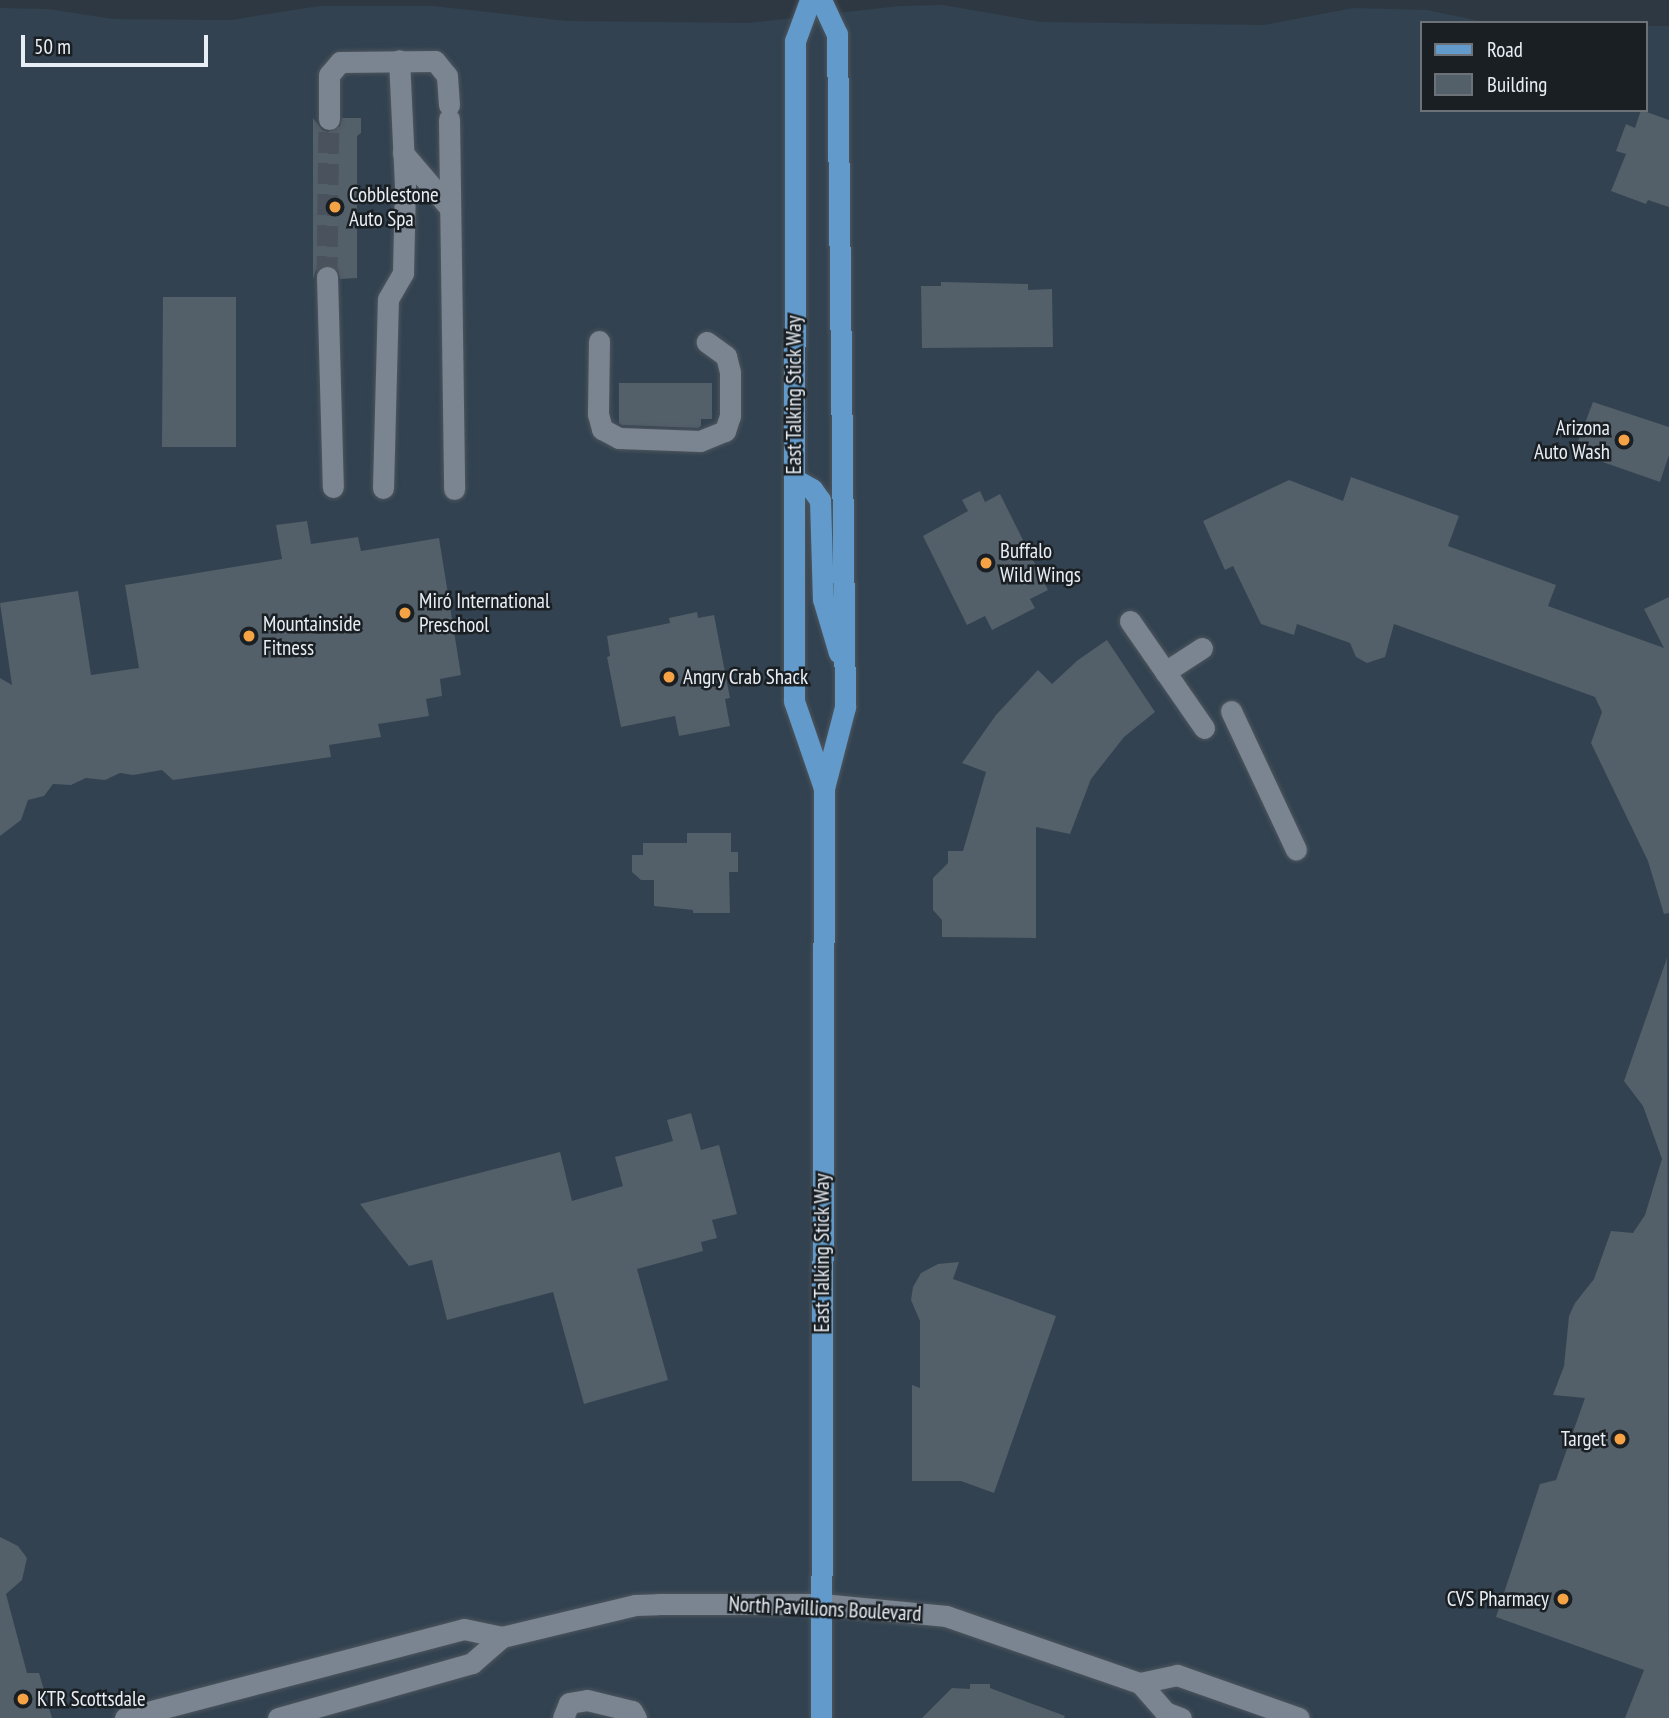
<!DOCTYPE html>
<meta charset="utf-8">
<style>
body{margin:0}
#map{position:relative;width:1669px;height:1718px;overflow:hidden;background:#2e3842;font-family:"PT Sans Narrow",sans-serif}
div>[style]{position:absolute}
.built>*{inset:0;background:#324250}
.building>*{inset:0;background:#535f69}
.minor-tunnel>*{height:21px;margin-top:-10.5px;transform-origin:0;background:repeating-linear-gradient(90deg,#4a535d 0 21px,transparent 0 31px)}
.roads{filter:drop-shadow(0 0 2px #4d555d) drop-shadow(0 0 2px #4d555d)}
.minor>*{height:21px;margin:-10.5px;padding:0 10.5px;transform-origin:10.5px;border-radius:10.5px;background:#7a8591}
.major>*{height:21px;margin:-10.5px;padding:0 10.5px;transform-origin:10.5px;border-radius:10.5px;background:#629bcb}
.dots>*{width:19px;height:19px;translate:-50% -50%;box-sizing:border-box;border:4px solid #1a1f23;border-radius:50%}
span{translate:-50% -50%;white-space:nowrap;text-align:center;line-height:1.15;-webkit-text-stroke:5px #1a1f23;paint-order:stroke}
.poi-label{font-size:21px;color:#e8eef5}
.left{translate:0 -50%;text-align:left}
.right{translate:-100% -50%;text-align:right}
.street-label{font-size:21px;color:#e8eef5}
.legend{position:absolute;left:1420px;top:21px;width:228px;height:91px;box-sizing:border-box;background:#1a1f23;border:2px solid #6c7277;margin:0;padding:9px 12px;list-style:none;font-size:21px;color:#e8eef5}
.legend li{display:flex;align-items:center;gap:14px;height:35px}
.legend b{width:35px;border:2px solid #6c7277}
.scale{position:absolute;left:21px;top:35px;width:187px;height:32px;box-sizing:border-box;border:4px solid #e8eef5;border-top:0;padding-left:9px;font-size:21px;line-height:24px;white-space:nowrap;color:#e8eef5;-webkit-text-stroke:5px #1a1f23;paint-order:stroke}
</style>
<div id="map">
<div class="built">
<div style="clip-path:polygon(943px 5px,1041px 22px,1264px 25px,1353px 8px,1427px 10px,1489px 23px,1422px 23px,1422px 110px,1646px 110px,1646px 26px,1669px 26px,1669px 1718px,0 1718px,0 8px,48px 9px,113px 19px,231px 20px,319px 6px,433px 6px,567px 21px,749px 23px,899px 6px)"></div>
</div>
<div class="building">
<div style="clip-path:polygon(1641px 110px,1669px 120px,1669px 207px,1648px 200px,1646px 204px,1611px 191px,1626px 154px,1616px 151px,1626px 124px,1635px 128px)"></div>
<div style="clip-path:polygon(313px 118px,322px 130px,328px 132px,340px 126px,342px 118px,361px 118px,361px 133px,357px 136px,357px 278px,340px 279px,338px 270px,327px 264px,316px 270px,313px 279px)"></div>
<div style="clip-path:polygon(941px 282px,1028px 284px,1028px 290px,1052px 289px,1053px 347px,922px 348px,921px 286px,941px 286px)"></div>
<div style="clip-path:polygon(163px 297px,236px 297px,236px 447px,162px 447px)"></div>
<div style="clip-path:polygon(619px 383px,712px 383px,712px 419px,701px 419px,701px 426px,698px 428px,622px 425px,619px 423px)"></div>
<div style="clip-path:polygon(1593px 402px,1669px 427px,1669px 455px,1660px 482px,1574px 452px)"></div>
<div style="clip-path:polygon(1351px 477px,1459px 516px,1448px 546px,1556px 585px,1548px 606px,1664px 648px,1644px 609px,1669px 597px,1669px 913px,1664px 914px,1648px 861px,1591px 743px,1602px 712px,1595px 697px,1394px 624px,1385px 657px,1367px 663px,1356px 657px,1350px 643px,1297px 624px,1294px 635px,1261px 624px,1233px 566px,1225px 570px,1203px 521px,1289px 480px,1343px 501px)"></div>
<div style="clip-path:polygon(980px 491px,985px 502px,1000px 494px,1048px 590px,1030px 599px,1035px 608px,992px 630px,985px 616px,967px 625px,923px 536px,968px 511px,962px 500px)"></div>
<div style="clip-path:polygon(307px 521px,311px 544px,358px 537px,361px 551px,439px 538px,461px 675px,440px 679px,442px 696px,426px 699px,429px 716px,378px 724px,381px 737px,329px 745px,331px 757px,173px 780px,162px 770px,133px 775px,120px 773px,105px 780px,86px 778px,71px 785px,53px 784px,44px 796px,28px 800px,21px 820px,0 836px,0 678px,12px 685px,0 603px,78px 591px,91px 675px,139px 668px,125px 585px,282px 559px,276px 525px)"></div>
<div style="clip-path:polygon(697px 612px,698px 618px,714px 615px,730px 698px,725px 699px,730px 726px,679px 736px,675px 716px,621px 727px,607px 657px,610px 656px,607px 636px,670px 623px,669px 618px)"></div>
<div style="clip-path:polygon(1107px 640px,1155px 712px,1124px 737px,1091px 779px,1070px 834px,1036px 827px,1036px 938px,942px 937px,942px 920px,933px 910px,933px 878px,948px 863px,948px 851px,963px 851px,986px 772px,962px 763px,996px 715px,1038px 670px,1052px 684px,1078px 660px)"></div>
<div style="clip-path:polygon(687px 833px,731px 833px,731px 852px,738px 852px,738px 872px,729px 872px,730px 913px,693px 913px,693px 910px,654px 906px,654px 880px,641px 880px,632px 872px,632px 855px,643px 855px,643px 843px,687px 843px)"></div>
<div style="clip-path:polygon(1667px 958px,1669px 1718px,1625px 1718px,1644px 1670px,1496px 1617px,1540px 1484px,1556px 1480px,1585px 1398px,1553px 1395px,1564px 1366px,1569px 1316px,1575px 1303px,1594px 1279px,1611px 1231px,1633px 1233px,1645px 1215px,1662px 1159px,1643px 1106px,1624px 1081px)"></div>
<div style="clip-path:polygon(691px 1113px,701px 1150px,719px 1145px,737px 1214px,712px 1220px,717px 1238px,701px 1242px,703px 1251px,637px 1269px,668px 1380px,584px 1404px,553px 1292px,447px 1320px,432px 1260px,409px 1266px,360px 1204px,560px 1152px,572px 1201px,623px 1186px,615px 1157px,673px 1141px,667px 1120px)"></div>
<div style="clip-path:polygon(959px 1262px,953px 1279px,1056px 1316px,994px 1493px,961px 1481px,912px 1481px,912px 1385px,920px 1388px,920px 1321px,911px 1300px,913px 1287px,921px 1273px,938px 1264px)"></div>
<div style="clip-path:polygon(0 1537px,18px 1546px,27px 1558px,22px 1580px,6px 1594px,27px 1673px,39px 1673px,52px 1718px,0 1718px)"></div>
<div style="clip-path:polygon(970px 1684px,990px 1684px,990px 1688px,1065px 1716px,1064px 1718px,922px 1718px,952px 1688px,970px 1689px)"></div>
</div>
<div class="minor-tunnel">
<div style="left:327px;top:277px;width:158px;rotate:-89.3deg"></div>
</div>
<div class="roads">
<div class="minor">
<div style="left:329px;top:119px;width:44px;rotate:-90deg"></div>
<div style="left:329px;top:75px;width:17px;rotate:-50deg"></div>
<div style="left:340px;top:62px;width:95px;rotate:-0.6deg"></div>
<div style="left:435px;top:61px;width:19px;rotate:51deg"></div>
<div style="left:447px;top:76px;width:29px;rotate:86deg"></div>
<div style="left:449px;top:119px;width:370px;rotate:89.2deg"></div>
<div style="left:403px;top:153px;width:71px;rotate:49.6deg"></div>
<div style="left:327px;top:277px;width:210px;rotate:88.4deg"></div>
<div style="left:599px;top:341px;width:73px;rotate:90.8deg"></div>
<div style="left:598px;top:414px;width:16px;rotate:75deg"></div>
<div style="left:602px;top:429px;width:19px;rotate:28deg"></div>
<div style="left:619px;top:438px;width:81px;rotate:2.1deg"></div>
<div style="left:700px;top:441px;width:27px;rotate:-22deg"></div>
<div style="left:725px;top:431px;width:16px;rotate:-72deg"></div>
<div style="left:730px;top:416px;width:44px;rotate:-90deg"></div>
<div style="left:730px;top:372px;width:16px;rotate:-104deg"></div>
<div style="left:726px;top:356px;width:24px;rotate:-144deg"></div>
<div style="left:383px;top:488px;width:189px;rotate:-88.5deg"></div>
<div style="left:388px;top:299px;width:30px;rotate:-60deg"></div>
<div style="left:403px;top:273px;width:87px;rotate:-88.7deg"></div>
<div style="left:405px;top:186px;width:126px;rotate:-92.7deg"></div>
<div style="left:1130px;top:621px;width:130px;rotate:55.3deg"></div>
<div style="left:1165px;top:672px;width:44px;rotate:-33deg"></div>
<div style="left:1231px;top:711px;width:153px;rotate:64.9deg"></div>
<div style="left:1140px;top:1683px;width:38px;rotate:49deg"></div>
<div style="left:1165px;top:1712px;width:17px;rotate:21deg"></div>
<div style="left:125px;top:1718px;width:350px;rotate:-14.7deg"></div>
<div style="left:464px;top:1629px;width:39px;rotate:12deg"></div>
<div style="left:502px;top:1637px;width:137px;rotate:-13.5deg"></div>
<div style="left:635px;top:1605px;width:23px;rotate:-2deg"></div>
<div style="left:658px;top:1604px;width:163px"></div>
<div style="left:821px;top:1604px;width:126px;rotate:5.5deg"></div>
<div style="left:946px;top:1616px;width:205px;rotate:19.1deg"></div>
<div style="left:1140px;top:1683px;width:38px;rotate:-12deg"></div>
<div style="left:1177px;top:1675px;width:129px;rotate:19.4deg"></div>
<div style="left:278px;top:1718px;width:202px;rotate:-15.8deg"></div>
<div style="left:472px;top:1663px;width:40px;rotate:-41deg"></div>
<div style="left:563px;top:1718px;width:16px;rotate:-68deg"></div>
<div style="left:569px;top:1703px;width:18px;rotate:-9deg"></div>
<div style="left:587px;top:1700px;width:46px;rotate:13.7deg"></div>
<div style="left:632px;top:1711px;width:8px;rotate:60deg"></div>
</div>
<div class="major">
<div style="left:810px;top:0;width:44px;rotate:110.1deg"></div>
<div style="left:795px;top:41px;width:660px;rotate:90.09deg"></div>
<div style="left:794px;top:701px;width:92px;rotate:71deg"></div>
<div style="left:821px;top:0;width:38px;rotate:65deg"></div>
<div style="left:837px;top:34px;width:673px;rotate:89.32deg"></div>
<div style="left:845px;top:707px;width:84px;rotate:104.5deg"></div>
<div style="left:824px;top:788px;width:930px;rotate:90.18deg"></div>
<div style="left:794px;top:479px;width:21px;rotate:29deg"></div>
<div style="left:812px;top:489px;width:14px;rotate:54deg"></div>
<div style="left:820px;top:500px;width:99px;rotate:88.3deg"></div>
<div style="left:823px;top:599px;width:56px;rotate:73.5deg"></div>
</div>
</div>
<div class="dots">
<div style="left:335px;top:207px;background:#f5a345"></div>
<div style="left:1624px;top:440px;background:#f5a345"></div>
<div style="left:986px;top:563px;background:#f5a345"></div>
<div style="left:405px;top:613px;background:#f5a345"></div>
<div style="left:249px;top:636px;background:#f5a345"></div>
<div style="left:669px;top:677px;background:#f5a345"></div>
<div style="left:1620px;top:1439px;background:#f5a345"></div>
<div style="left:1563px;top:1599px;background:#f5a345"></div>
<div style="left:23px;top:1699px;background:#f5a345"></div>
</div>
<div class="poi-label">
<span class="left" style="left:349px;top:207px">Cobblestone<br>Auto Spa</span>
<span class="right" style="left:1610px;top:440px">Arizona<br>Auto Wash</span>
<span class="left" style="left:1000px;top:563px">Buffalo<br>Wild Wings</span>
<span class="left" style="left:419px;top:613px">Miró International<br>Preschool</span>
<span class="left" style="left:263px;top:636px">Mountainside<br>Fitness</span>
<span class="left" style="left:683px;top:677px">Angry Crab Shack</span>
<span class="right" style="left:1606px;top:1439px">Target</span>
<span class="right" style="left:1549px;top:1599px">CVS Pharmacy</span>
<span class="left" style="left:37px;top:1699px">KTR Scottsdale</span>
</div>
<div class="street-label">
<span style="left:794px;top:395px;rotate:-90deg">East Talking Stick Way</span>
<span style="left:822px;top:1253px;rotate:-90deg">East Talking Stick Way</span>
<span style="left:825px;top:1609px;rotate:3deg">North Pavillions Boulevard</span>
</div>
<ul class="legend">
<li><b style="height:9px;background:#629bcb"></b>Road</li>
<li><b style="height:19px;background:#535f69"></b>Building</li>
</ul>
<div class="scale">50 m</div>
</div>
